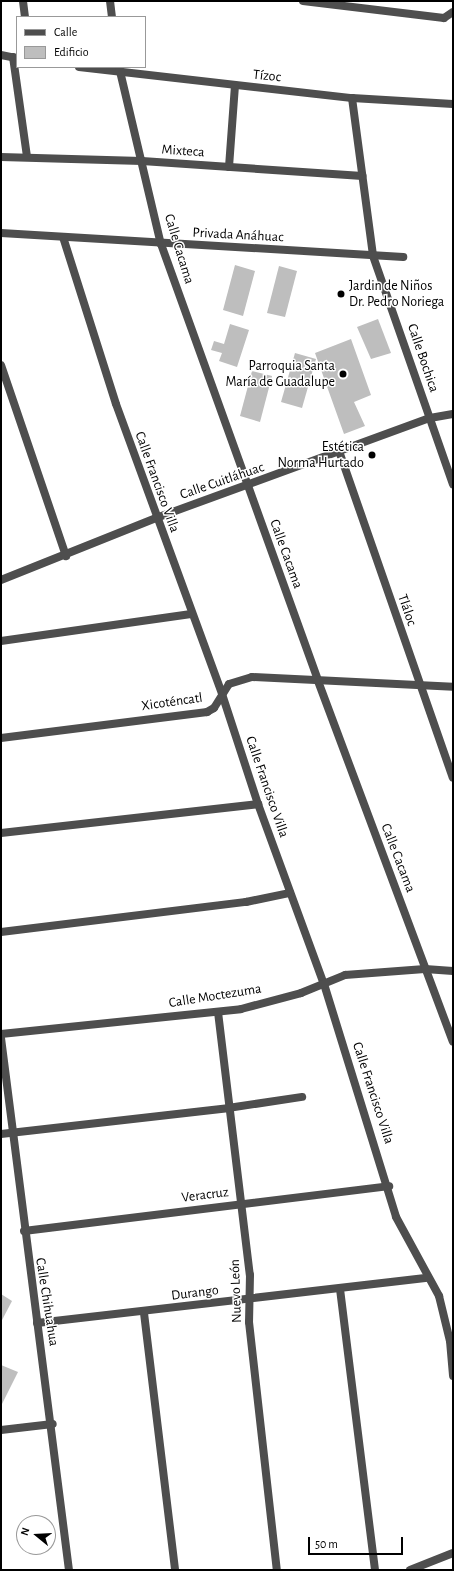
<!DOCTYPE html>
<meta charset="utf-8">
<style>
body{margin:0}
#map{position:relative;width:454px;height:1571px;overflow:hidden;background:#fff;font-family:"Alegreya Sans",sans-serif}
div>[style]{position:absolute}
.building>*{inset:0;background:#bebebe}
.minor>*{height:8px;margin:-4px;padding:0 4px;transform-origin:4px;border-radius:4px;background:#4e4e4e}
.tertiary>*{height:8px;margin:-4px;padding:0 4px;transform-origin:4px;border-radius:4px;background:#4e4e4e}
.dots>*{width:11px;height:11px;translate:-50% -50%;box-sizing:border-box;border:2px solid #fff;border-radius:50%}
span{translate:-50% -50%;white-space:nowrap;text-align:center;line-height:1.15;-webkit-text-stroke:3px #fff;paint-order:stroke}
.street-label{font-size:14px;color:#000}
.poi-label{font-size:14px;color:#000}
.left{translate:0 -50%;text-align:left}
.right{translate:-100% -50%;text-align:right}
.frame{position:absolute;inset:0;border:2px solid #000;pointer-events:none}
.legend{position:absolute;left:16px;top:16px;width:130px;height:52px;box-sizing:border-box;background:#fff;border:1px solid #999;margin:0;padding:5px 7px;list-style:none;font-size:12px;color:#000}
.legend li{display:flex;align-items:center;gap:8px;height:20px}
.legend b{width:20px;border:1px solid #999}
.north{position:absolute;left:16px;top:1515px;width:40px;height:40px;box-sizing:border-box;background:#fff;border:1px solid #999;border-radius:50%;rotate:288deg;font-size:11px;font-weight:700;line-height:16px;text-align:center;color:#000}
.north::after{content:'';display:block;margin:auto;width:14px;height:18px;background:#000;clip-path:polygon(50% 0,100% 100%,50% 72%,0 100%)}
.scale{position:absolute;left:308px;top:1537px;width:95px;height:18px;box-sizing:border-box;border:2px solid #000;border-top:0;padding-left:5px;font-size:12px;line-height:14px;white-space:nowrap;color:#000;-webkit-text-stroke:3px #fff;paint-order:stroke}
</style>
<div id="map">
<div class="building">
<div style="clip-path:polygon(235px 265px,255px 271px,243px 316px,223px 310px)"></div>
<div style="clip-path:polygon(279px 266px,297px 271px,285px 317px,267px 313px)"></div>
<div style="clip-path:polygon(378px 319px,391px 353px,371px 359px,357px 327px)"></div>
<div style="clip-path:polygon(230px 324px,249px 330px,237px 367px,219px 361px,222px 353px,211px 350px,214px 341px,224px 344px)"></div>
<div style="clip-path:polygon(351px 339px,371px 395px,354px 402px,365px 426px,344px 434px,315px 353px)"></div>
<div style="clip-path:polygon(295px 353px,316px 359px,302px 408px,281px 402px)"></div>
<div style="clip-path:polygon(252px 371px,272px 376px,260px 422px,240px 416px)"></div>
<div style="clip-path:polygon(1px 1294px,12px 1301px,1px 1322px)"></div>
<div style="clip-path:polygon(1px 1365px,18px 1372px,1px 1406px)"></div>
</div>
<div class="minor">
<div style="left:23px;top:1px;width:16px;rotate:83deg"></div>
<div style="left:110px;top:1px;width:16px;rotate:83deg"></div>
<div style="left:303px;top:1px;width:142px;rotate:6.9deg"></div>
<div style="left:444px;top:18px;width:11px;rotate:-34deg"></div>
<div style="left:1px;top:55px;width:16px;rotate:11deg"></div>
<div style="left:13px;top:57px;width:100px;rotate:82deg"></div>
<div style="left:79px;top:67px;width:275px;rotate:6.5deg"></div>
<div style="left:352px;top:98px;width:101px;rotate:3.4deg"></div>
<div style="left:119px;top:67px;width:182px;rotate:76.7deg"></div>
<div style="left:161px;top:244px;width:464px;rotate:70.2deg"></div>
<div style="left:318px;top:681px;width:385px;rotate:69.5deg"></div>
<div style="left:352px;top:98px;width:159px;rotate:82.4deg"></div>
<div style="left:373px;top:256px;width:242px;rotate:70.7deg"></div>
<div style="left:1px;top:157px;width:141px;rotate:1.6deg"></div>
<div style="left:142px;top:161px;width:221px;rotate:3.9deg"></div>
<div style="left:229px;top:167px;width:82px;rotate:-85.8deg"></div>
<div style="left:1px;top:233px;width:403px;rotate:3.4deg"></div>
<div style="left:63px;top:237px;width:175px;rotate:72.4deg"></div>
<div style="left:116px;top:404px;width:309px;rotate:69.9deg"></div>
<div style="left:222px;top:694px;width:116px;rotate:71.9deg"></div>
<div style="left:258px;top:804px;width:192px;rotate:69.9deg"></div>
<div style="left:324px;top:984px;width:244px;rotate:72.8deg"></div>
<div style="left:396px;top:1217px;width:90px;rotate:61.4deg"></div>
<div style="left:439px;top:1296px;width:46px;rotate:76.3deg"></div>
<div style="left:450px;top:1341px;width:35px;rotate:85deg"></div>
<div style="left:1px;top:365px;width:202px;rotate:71.2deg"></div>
<div style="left:339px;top:451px;width:346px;rotate:70.8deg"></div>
<div style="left:1px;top:641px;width:192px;rotate:-8.1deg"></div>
<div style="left:1px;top:738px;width:208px;rotate:-7.2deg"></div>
<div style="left:207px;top:712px;width:8px;rotate:-30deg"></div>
<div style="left:214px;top:708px;width:28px;rotate:-58deg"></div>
<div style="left:229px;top:684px;width:24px;rotate:-17deg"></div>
<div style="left:252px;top:677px;width:201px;rotate:2.8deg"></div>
<div style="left:1px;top:833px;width:259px;rotate:-6.4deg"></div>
<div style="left:1px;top:932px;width:247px;rotate:-7deg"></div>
<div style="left:246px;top:902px;width:45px;rotate:-11.6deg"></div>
<div style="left:218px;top:1012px;width:265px;rotate:83.1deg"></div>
<div style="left:250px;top:1275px;width:47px;rotate:91.2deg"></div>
<div style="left:249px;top:1322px;width:250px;rotate:83.6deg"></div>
<div style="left:1px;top:1034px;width:241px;rotate:-5.9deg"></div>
<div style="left:241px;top:1009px;width:62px;rotate:-14.9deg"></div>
<div style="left:301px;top:993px;width:48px;rotate:-22.2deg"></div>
<div style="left:345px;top:975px;width:80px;rotate:-4.3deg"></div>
<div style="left:425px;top:969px;width:28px;rotate:4deg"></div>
<div style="left:1px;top:1134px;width:228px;rotate:-6.5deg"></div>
<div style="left:228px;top:1108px;width:75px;rotate:-8.5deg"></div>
<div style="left:24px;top:1231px;width:368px;rotate:-7deg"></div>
<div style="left:340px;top:1289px;width:283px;rotate:82.9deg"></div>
<div style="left:144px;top:1313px;width:259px;rotate:83.1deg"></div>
<div style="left:37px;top:1323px;width:393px;rotate:-6.6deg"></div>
<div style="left:1px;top:1430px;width:52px;rotate:-6.6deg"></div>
<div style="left:410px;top:1570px;width:46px;rotate:-21.6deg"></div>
</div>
<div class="tertiary">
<div style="left:1px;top:580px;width:167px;rotate:-21.8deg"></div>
<div style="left:156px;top:518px;width:292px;rotate:-20.1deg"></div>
<div style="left:430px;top:418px;width:23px;rotate:-10deg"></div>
<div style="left:1px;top:1038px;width:536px;rotate:82.72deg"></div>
</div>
<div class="dots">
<div style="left:341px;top:294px;background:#000"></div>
<div style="left:343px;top:374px;background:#000"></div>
<div style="left:372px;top:455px;background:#000"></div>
</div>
<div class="street-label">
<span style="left:267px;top:76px;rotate:6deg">Tízoc</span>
<span style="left:183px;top:151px;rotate:4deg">Mixteca</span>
<span style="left:238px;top:235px;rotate:3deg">Privada Anáhuac</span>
<span style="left:179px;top:249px;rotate:73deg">Calle Cacama</span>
<span style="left:423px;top:358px;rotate:71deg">Calle Bochica</span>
<span style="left:222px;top:481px;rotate:-19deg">Calle Cuitláhuac</span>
<span style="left:157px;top:482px;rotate:70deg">Calle Francisco Villa</span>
<span style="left:286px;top:554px;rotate:70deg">Calle Cacama</span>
<span style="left:407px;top:610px;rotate:71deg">Tláloc</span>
<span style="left:172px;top:702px;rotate:-8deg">Xicoténcatl</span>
<span style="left:267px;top:787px;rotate:71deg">Calle Francisco Villa</span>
<span style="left:398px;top:858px;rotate:69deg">Calle Cacama</span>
<span style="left:215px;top:996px;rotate:-9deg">Calle Moctezuma</span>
<span style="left:373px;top:1093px;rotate:72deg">Calle Francisco Villa</span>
<span style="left:205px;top:1195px;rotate:-7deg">Veracruz</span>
<span style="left:236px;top:1291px;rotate:-92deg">Nuevo León</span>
<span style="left:195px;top:1293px;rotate:-7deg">Durango</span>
<span style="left:47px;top:1302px;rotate:81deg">Calle Chihuahua</span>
</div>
<div class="poi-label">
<span class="left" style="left:349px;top:294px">Jardin de Niños<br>Dr. Pedro Noriega</span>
<span class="right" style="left:335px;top:374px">Parroquia Santa<br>María de Guadalupe</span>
<span class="right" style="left:364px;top:455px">Estética<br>Norma Hurtado</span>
</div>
<div class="frame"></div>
<ul class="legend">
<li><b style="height:5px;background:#4e4e4e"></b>Calle</li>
<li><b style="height:11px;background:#bebebe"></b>Edificio</li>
</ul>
<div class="north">N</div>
<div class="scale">50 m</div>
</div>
